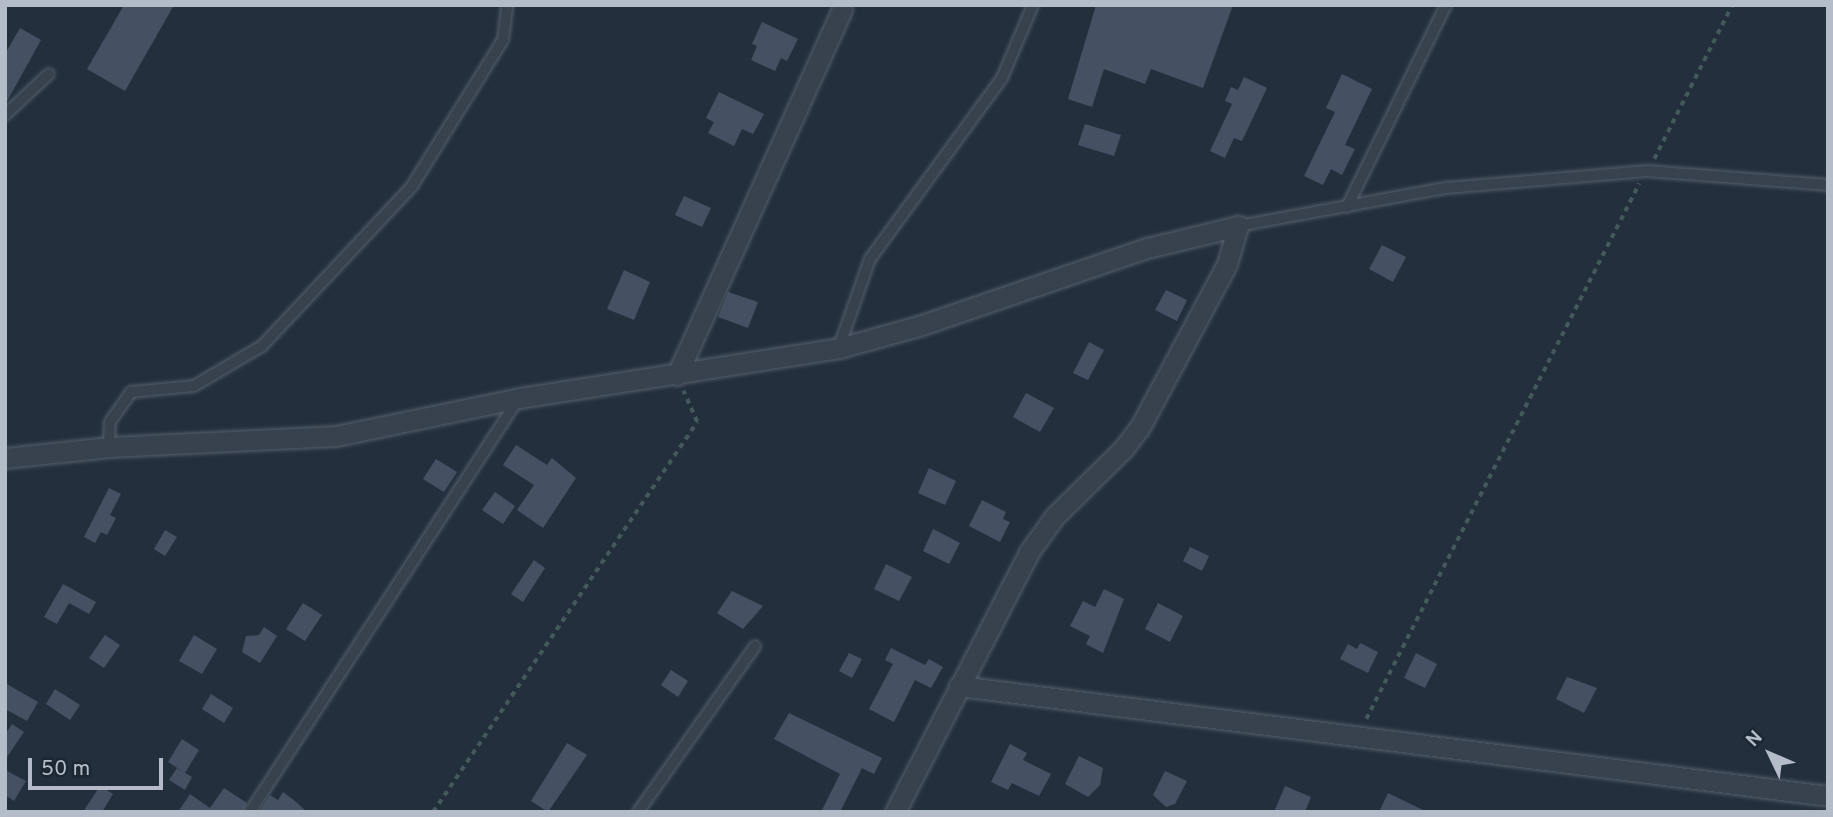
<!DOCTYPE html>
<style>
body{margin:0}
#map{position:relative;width:1833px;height:817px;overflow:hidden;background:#242f3e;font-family:Overpass,sans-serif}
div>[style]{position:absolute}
.building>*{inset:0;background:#455162}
.path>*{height:3.5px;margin-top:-1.75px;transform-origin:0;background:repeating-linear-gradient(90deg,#44595c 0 5px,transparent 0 10px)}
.roads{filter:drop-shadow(0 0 2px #565f6c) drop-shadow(0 0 2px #565f6c)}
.service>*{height:10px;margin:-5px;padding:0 5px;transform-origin:5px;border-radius:5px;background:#38414e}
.minor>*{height:19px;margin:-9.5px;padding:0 9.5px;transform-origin:9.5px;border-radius:9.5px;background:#38414e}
span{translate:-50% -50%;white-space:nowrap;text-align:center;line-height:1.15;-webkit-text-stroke:5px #1d2633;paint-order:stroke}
.frame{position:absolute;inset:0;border:7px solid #b4bcc9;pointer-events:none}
.north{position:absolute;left:1735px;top:719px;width:70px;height:70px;-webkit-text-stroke:5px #1d2633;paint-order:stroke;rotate:314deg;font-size:19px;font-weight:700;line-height:28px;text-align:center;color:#b4bcc9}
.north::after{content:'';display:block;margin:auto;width:24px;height:32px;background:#b4bcc9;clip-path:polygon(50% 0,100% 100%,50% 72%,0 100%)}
.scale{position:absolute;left:28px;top:758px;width:135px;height:32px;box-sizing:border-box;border:4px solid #b4bcc9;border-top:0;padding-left:9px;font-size:21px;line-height:24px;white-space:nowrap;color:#b4bcc9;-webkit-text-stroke:5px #1d2633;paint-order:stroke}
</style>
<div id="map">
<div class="building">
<div style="clip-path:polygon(124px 5px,174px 5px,125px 91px,87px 69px)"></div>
<div style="clip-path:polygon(1096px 5px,1233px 5px,1203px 88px,1151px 69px,1145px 84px,1104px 69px,1092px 107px,1068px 99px)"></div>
<div style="clip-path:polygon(762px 22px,798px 39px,787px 61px,781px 58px,775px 71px,751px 60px,757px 46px,752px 44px)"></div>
<div style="clip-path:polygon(20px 28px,41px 40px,5px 105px,5px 54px)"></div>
<div style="clip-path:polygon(1342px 74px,1372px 89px,1345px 145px,1355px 149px,1342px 175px,1331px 169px,1323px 185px,1304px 176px,1335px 112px,1326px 108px)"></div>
<div style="clip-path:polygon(1244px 77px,1267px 88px,1242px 141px,1234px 138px,1225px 158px,1210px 151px,1232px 104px,1225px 101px,1231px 87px,1238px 90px)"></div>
<div style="clip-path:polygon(719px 92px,764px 114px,753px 134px,742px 129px,734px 146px,708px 133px,714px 122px,706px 118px)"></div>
<div style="clip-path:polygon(1085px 124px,1121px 135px,1114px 156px,1078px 145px)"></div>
<div style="clip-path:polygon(684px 196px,711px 208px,702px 227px,675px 215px)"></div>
<div style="clip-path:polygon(1382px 245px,1406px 257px,1393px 282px,1369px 269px)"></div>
<div style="clip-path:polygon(624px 270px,650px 282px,634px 320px,607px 309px)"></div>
<div style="clip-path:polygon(1166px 290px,1187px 300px,1177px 321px,1155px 310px)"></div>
<div style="clip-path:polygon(728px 292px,758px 302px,748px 328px,718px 317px)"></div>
<div style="clip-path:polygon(1089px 342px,1104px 350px,1088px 380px,1073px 373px)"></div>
<div style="clip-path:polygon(1026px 393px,1054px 408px,1040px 432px,1013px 417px)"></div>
<div style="clip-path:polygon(516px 445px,547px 465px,552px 458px,576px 478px,543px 528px,517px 510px,534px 485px,503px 465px)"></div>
<div style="clip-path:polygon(436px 459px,457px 472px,444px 492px,423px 479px)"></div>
<div style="clip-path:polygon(929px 468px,956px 481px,945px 505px,918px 493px)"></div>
<div style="clip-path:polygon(109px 488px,121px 494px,110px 515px,116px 518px,107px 535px,101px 532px,95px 543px,84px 537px)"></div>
<div style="clip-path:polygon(495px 492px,515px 506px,503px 524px,482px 510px)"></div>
<div style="clip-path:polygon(982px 500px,1006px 512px,1003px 519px,1010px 522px,1000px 542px,969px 526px)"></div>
<div style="clip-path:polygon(933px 529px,960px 543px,949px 564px,923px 551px)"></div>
<div style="clip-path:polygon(165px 530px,177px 537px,165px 556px,154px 549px)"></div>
<div style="clip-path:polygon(1190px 547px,1209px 556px,1202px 571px,1183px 561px)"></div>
<div style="clip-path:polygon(534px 560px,545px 568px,523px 602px,511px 594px)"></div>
<div style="clip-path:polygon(886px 564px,912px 577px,899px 601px,874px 589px)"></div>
<div style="clip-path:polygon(63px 584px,96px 602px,89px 614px,69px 603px,57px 624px,44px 617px)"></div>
<div style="clip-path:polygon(1104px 589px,1124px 599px,1103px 653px,1086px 644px,1090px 636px,1070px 626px,1083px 601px,1095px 607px)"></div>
<div style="clip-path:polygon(732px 591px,763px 606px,743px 629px,717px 613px)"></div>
<div style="clip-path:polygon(303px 603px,322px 615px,305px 641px,286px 629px)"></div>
<div style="clip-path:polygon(1158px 603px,1183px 616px,1170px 642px,1145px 629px)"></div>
<div style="clip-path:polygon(264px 627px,277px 636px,260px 663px,242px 652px,246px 636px,259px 635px)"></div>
<div style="clip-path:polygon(105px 635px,120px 645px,104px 668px,89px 658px)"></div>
<div style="clip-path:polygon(194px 635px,217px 649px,202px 674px,179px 661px)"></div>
<div style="clip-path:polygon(1360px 643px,1378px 652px,1368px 673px,1340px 659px,1348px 644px,1357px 649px)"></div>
<div style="clip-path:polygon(891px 648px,925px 665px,929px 659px,943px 667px,931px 688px,915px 680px,894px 722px,869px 709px,893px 664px,885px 660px)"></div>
<div style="clip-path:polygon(849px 653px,862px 659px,852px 678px,839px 671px)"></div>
<div style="clip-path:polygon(1416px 653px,1437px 664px,1425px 688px,1404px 678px)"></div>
<div style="clip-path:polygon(671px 670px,688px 681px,678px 697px,661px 685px)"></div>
<div style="clip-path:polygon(1567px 677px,1597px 688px,1584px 713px,1556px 699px)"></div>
<div style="clip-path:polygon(5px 683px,38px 702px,27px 721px,5px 709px)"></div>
<div style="clip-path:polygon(55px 689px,80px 705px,70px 720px,46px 704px)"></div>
<div style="clip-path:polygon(211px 694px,233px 708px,224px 723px,202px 709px)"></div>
<div style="clip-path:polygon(789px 713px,882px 758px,874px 774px,862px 768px,840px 812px,821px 812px,840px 774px,774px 739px)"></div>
<div style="clip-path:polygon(12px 724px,24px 732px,5px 760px,5px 735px)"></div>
<div style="clip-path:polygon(182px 739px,199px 750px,185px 773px,168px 762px)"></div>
<div style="clip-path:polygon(567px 743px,587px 755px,548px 812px,531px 801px)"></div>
<div style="clip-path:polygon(1010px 744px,1027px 753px,1023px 760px,1051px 774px,1039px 796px,1012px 783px,1008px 790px,991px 782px)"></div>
<div style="clip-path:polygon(1079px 756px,1103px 768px,1100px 785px,1088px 797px,1065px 784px)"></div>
<div style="clip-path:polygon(177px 768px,192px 777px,185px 790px,169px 780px)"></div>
<div style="clip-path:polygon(5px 770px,26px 781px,14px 801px,5px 795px)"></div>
<div style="clip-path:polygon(1165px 771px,1187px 781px,1175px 804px,1166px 807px,1153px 795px)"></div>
<div style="clip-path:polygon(100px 786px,113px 794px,102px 812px,83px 812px)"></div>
<div style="clip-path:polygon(1285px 786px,1311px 797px,1305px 812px,1274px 812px)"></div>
<div style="clip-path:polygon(224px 788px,247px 803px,243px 812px,178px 812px,190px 794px,210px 808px)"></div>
<div style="clip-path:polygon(283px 792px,295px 801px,307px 812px,259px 812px,270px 795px,278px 800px)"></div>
<div style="clip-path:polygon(1388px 793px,1427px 812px,1379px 812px)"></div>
</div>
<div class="path">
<div style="left:1654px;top:159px;width:173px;rotate:-63.1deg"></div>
<div style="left:1366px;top:719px;width:601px;rotate:-62.97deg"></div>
<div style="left:433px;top:812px;width:471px;rotate:-55.9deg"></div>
<div style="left:697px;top:422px;width:34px;rotate:-114deg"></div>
</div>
<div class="roads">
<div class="service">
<div style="left:5px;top:115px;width:60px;rotate:-43deg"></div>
<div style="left:1347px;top:207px;width:225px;rotate:-63.9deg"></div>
<div style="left:1238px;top:226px;width:211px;rotate:-10.4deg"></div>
<div style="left:1446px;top:188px;width:202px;rotate:-4.8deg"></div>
<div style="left:1647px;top:171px;width:182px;rotate:4.4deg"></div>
<div style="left:839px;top:347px;width:93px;rotate:-70.6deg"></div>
<div style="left:870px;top:259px;width:224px;rotate:-53.9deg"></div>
<div style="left:1002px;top:78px;width:79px;rotate:-67deg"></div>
<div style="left:109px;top:447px;width:25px;rotate:-88deg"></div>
<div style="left:110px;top:422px;width:37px;rotate:-55deg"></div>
<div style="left:131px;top:392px;width:63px;rotate:-5.4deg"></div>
<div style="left:194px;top:386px;width:79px;rotate:-30.5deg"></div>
<div style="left:262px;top:346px;width:219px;rotate:-46.8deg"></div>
<div style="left:412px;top:186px;width:172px;rotate:-58.1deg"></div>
<div style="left:503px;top:40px;width:35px;rotate:-83deg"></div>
<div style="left:250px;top:812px;width:494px;rotate:-57deg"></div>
<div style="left:638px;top:812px;width:203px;rotate:-54.8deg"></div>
</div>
<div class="minor">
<div style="left:677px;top:375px;width:401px;rotate:-65.7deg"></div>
<div style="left:5px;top:458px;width:105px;rotate:-6deg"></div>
<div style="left:109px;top:447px;width:227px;rotate:-2.8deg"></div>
<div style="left:336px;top:436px;width:188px;rotate:-11.7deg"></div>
<div style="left:520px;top:398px;width:323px;rotate:-8.9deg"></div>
<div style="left:839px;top:348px;width:86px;rotate:-15.5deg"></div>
<div style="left:922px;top:325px;width:238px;rotate:-18.9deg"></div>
<div style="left:1147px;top:248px;width:94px;rotate:-13.6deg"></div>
<div style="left:959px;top:686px;width:876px;rotate:7.21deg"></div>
<div style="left:895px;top:812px;width:292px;rotate:-62.7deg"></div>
<div style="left:1029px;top:552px;width:44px;rotate:-54.2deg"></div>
<div style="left:1055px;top:516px;width:97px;rotate:-44.6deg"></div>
<div style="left:1124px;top:448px;width:26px;rotate:-53deg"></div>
<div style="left:1140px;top:427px;width:185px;rotate:-61.9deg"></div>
<div style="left:1227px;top:264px;width:40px;rotate:-74deg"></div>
</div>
</div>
<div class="frame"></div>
<div class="north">N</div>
<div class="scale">50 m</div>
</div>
